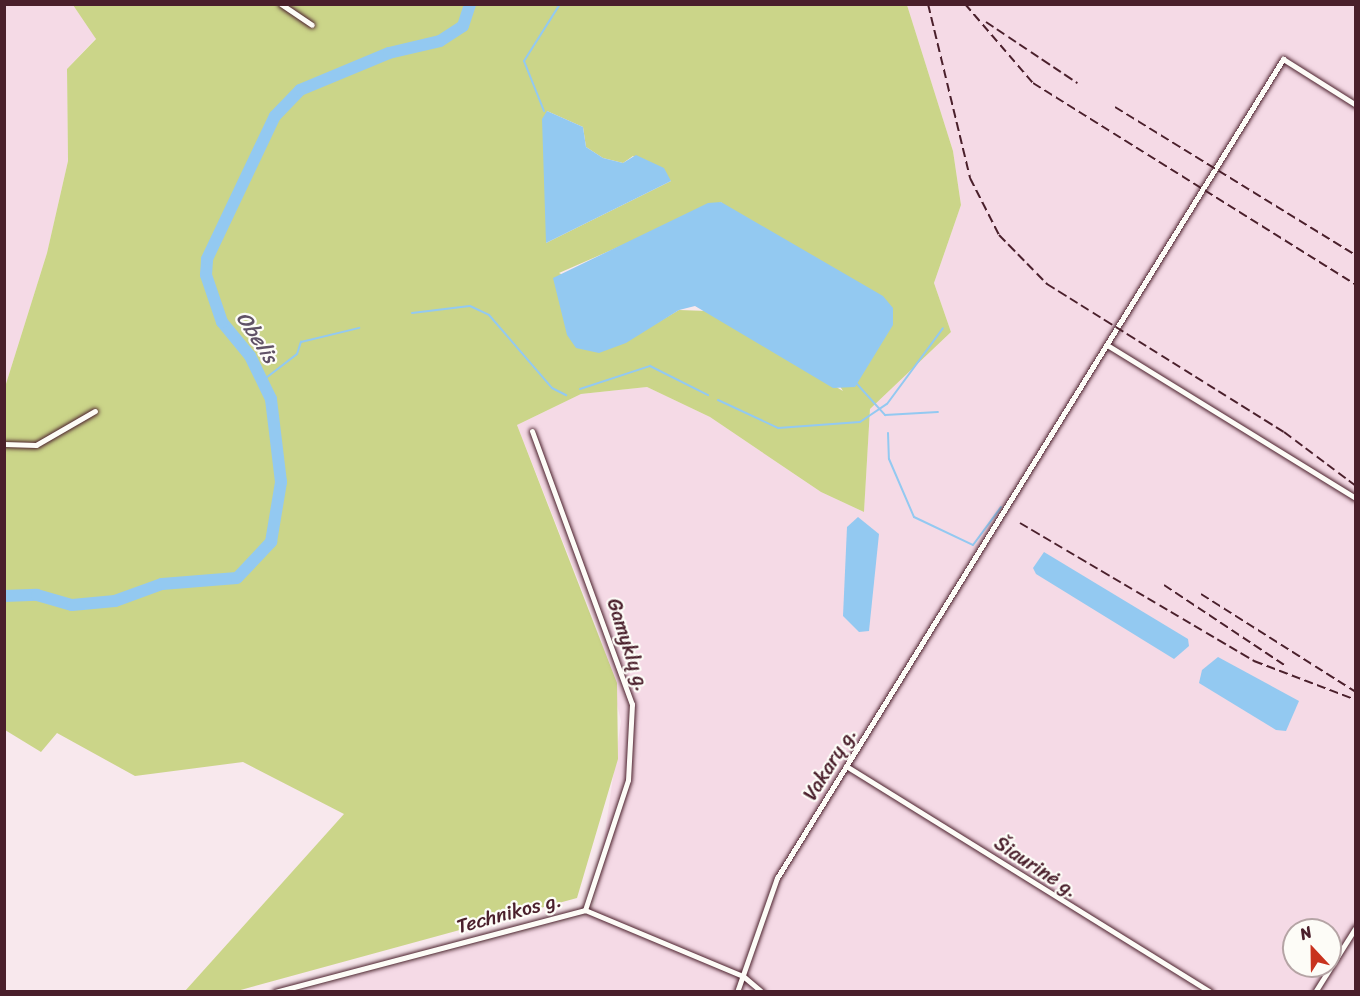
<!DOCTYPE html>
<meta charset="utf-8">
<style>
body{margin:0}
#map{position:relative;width:1360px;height:996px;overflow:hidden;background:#f8e8ed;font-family:Sriracha,sans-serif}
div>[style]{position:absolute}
.built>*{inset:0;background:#f5dae6}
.green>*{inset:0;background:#cbd589}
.water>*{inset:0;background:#93c9f1}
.stream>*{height:2px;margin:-1px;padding:0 1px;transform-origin:1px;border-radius:1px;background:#93c9f1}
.river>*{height:12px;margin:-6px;padding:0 6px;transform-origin:6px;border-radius:6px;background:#93c9f1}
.roads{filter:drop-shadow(0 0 2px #4a1f2b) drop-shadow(0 0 2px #4a1f2b)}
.street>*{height:5px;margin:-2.5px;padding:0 2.5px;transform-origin:2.5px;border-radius:2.5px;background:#fdfcf7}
.rail>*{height:2px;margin-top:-1px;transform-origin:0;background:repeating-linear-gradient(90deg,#4a1f2b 0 9px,transparent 0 13.5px)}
span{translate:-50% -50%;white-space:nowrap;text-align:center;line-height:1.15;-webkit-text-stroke:4.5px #fdfcf7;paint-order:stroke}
.street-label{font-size:20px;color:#4a1f2b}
.water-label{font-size:21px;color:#605266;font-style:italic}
.frame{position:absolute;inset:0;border:6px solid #4a1f2b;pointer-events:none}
.north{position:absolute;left:1282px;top:918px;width:60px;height:60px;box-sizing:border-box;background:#fdfcf7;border:2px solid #b5a4a5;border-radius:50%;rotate:338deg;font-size:16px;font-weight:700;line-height:24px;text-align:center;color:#4a1f2b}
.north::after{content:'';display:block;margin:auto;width:21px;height:27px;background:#c8321e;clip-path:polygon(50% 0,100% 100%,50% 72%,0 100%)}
</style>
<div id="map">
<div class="built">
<div style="clip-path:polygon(5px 5px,73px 5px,96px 38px,67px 69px,68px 161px,47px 253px,5px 387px)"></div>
<div style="clip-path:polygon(evenodd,907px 5px,1355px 5px,1355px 991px,295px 992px,587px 916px,595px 903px,621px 721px,600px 635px,517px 425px,581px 394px,647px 387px,710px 417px,821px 492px,864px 512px,870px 409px,951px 332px,934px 283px,961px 205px,953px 151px,907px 5px,1294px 930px,1330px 930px,1330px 966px,1294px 966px,1294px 930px)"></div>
</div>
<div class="green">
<div style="clip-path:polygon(evenodd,73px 5px,907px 5px,953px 151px,961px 205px,934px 283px,951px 332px,870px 409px,864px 512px,821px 492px,710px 417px,647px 387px,581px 394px,517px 425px,617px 683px,618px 759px,577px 898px,237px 991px,185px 991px,344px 814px,243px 762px,135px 776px,57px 733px,41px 752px,5px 730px,5px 387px,47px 253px,68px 161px,67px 69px,96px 39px,73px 5px,547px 111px,583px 127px,586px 147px,603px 158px,623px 163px,633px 156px,671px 181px,546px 243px,547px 111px,73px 5px,721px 202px,843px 391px,708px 311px,679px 310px,657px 323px,559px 273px,721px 202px)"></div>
</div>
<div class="water">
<div style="clip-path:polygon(547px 111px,583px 127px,586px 147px,603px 158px,623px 163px,636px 155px,664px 168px,671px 181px,546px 243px,542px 119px)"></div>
<div style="clip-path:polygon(721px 202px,883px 296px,893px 308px,893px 325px,855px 387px,833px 388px,695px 306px,679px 310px,626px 343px,599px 353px,576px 348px,567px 335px,553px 278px,708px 203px)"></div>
<div style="clip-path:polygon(858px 517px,879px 534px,869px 631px,859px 632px,843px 616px,847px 527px)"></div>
<div style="clip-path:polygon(1044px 552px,1188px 639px,1189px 646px,1174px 659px,1036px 574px,1033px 568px)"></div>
<div style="clip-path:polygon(1218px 657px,1299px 701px,1286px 731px,1276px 730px,1199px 683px,1202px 670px)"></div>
</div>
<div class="stream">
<div style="left:544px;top:111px;width:54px;rotate:-111.8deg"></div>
<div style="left:524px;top:61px;width:67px;rotate:-57.7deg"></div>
<div style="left:412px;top:313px;width:58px;rotate:-6.9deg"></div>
<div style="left:470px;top:306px;width:21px;rotate:25deg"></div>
<div style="left:489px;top:315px;width:96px;rotate:49.2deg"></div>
<div style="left:552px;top:388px;width:16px;rotate:27deg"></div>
<div style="left:262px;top:381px;width:44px;rotate:-37.6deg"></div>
<div style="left:297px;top:354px;width:13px;rotate:-72deg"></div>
<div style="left:301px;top:342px;width:60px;rotate:-13.6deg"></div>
<div style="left:857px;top:384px;width:42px;rotate:47.9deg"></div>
<div style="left:885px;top:415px;width:53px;rotate:-3.2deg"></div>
<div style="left:580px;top:389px;width:74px;rotate:-18.2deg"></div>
<div style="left:650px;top:366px;width:65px;rotate:26.6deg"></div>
<div style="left:718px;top:400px;width:66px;rotate:25deg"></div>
<div style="left:778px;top:428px;width:82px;rotate:-4.2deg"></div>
<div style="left:860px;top:422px;width:32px;rotate:-34deg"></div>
<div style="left:887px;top:404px;width:94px;rotate:-53.6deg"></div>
<div style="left:888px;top:433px;width:26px;rotate:88deg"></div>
<div style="left:889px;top:459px;width:63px;rotate:66.7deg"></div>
<div style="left:914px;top:517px;width:65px;rotate:25.4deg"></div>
<div style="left:973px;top:545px;width:47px;rotate:-53.6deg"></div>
</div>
<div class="river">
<div style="left:4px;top:596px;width:33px;rotate:-2deg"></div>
<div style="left:37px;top:595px;width:36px;rotate:16deg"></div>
<div style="left:72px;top:605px;width:43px;rotate:-5.3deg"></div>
<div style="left:115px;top:601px;width:50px;rotate:-19.9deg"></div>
<div style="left:162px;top:584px;width:75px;rotate:-4.6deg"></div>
<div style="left:237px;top:578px;width:50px;rotate:-46.6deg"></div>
<div style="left:271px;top:542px;width:61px;rotate:-80.5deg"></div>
<div style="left:281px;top:482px;width:84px;rotate:-96.9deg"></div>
<div style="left:271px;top:399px;width:48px;rotate:-116deg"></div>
<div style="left:250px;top:356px;width:44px;rotate:-129.5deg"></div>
<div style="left:222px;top:322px;width:50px;rotate:-108.8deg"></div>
<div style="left:206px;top:275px;width:16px;rotate:-86deg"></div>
<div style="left:207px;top:259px;width:158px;rotate:-64.6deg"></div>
<div style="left:275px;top:116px;width:36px;rotate:-46deg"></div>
<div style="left:300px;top:90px;width:96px;rotate:-22.6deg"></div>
<div style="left:389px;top:53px;width:52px;rotate:-13.2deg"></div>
<div style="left:440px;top:41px;width:27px;rotate:-33deg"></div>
<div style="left:463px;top:26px;width:23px;rotate:-72deg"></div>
</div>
<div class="roads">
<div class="street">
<div style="left:281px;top:4px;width:37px;rotate:34deg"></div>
<div style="left:1107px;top:345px;width:292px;rotate:31.6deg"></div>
<div style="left:532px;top:431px;width:291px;rotate:69.9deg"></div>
<div style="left:632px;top:704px;width:76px;rotate:93deg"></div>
<div style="left:628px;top:780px;width:137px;rotate:108.3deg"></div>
<div style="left:4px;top:444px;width:32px;rotate:2deg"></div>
<div style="left:36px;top:445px;width:68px;rotate:-30deg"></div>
<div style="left:846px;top:766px;width:429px;rotate:31.8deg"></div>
<div style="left:275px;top:992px;width:321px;rotate:-14.8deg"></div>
<div style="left:585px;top:910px;width:171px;rotate:22.7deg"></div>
<div style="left:743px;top:976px;width:25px;rotate:40deg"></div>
<div style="left:737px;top:992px;width:121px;rotate:-70.7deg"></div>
<div style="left:777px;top:878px;width:963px;rotate:-58.29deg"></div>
<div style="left:1283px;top:59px;width:86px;rotate:32.2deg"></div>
<div style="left:1315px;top:992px;width:77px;rotate:-57.8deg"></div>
</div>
</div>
<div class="rail">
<div style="left:928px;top:4px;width:179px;rotate:76.4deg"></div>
<div style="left:970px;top:178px;width:64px;rotate:63deg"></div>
<div style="left:999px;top:235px;width:69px;rotate:45.6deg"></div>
<div style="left:1047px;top:284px;width:279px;rotate:32deg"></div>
<div style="left:1284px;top:432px;width:90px;rotate:36.9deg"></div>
<div style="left:965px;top:4px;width:104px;rotate:49.3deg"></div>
<div style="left:1033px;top:83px;width:381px;rotate:32deg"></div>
<div style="left:986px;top:22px;width:110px;rotate:33.8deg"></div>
<div style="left:1115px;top:107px;width:283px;rotate:31.6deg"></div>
<div style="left:1020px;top:523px;width:272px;rotate:30.5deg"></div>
<div style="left:1254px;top:661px;width:109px;rotate:20.9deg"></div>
<div style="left:1164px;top:585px;width:146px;rotate:33.6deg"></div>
<div style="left:1201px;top:594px;width:183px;rotate:32.3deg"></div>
</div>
<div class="street-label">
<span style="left:628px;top:645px;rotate:72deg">Gamyklų g.</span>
<span style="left:830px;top:764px;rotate:-58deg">Vakarų g.</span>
<span style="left:1036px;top:867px;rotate:33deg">Šiaurinė g.</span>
<span style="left:509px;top:913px;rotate:-15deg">Technikos g.</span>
</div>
<div class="water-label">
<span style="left:257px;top:337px;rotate:57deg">Obelis</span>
</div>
<div class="frame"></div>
<div class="north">N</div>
</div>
